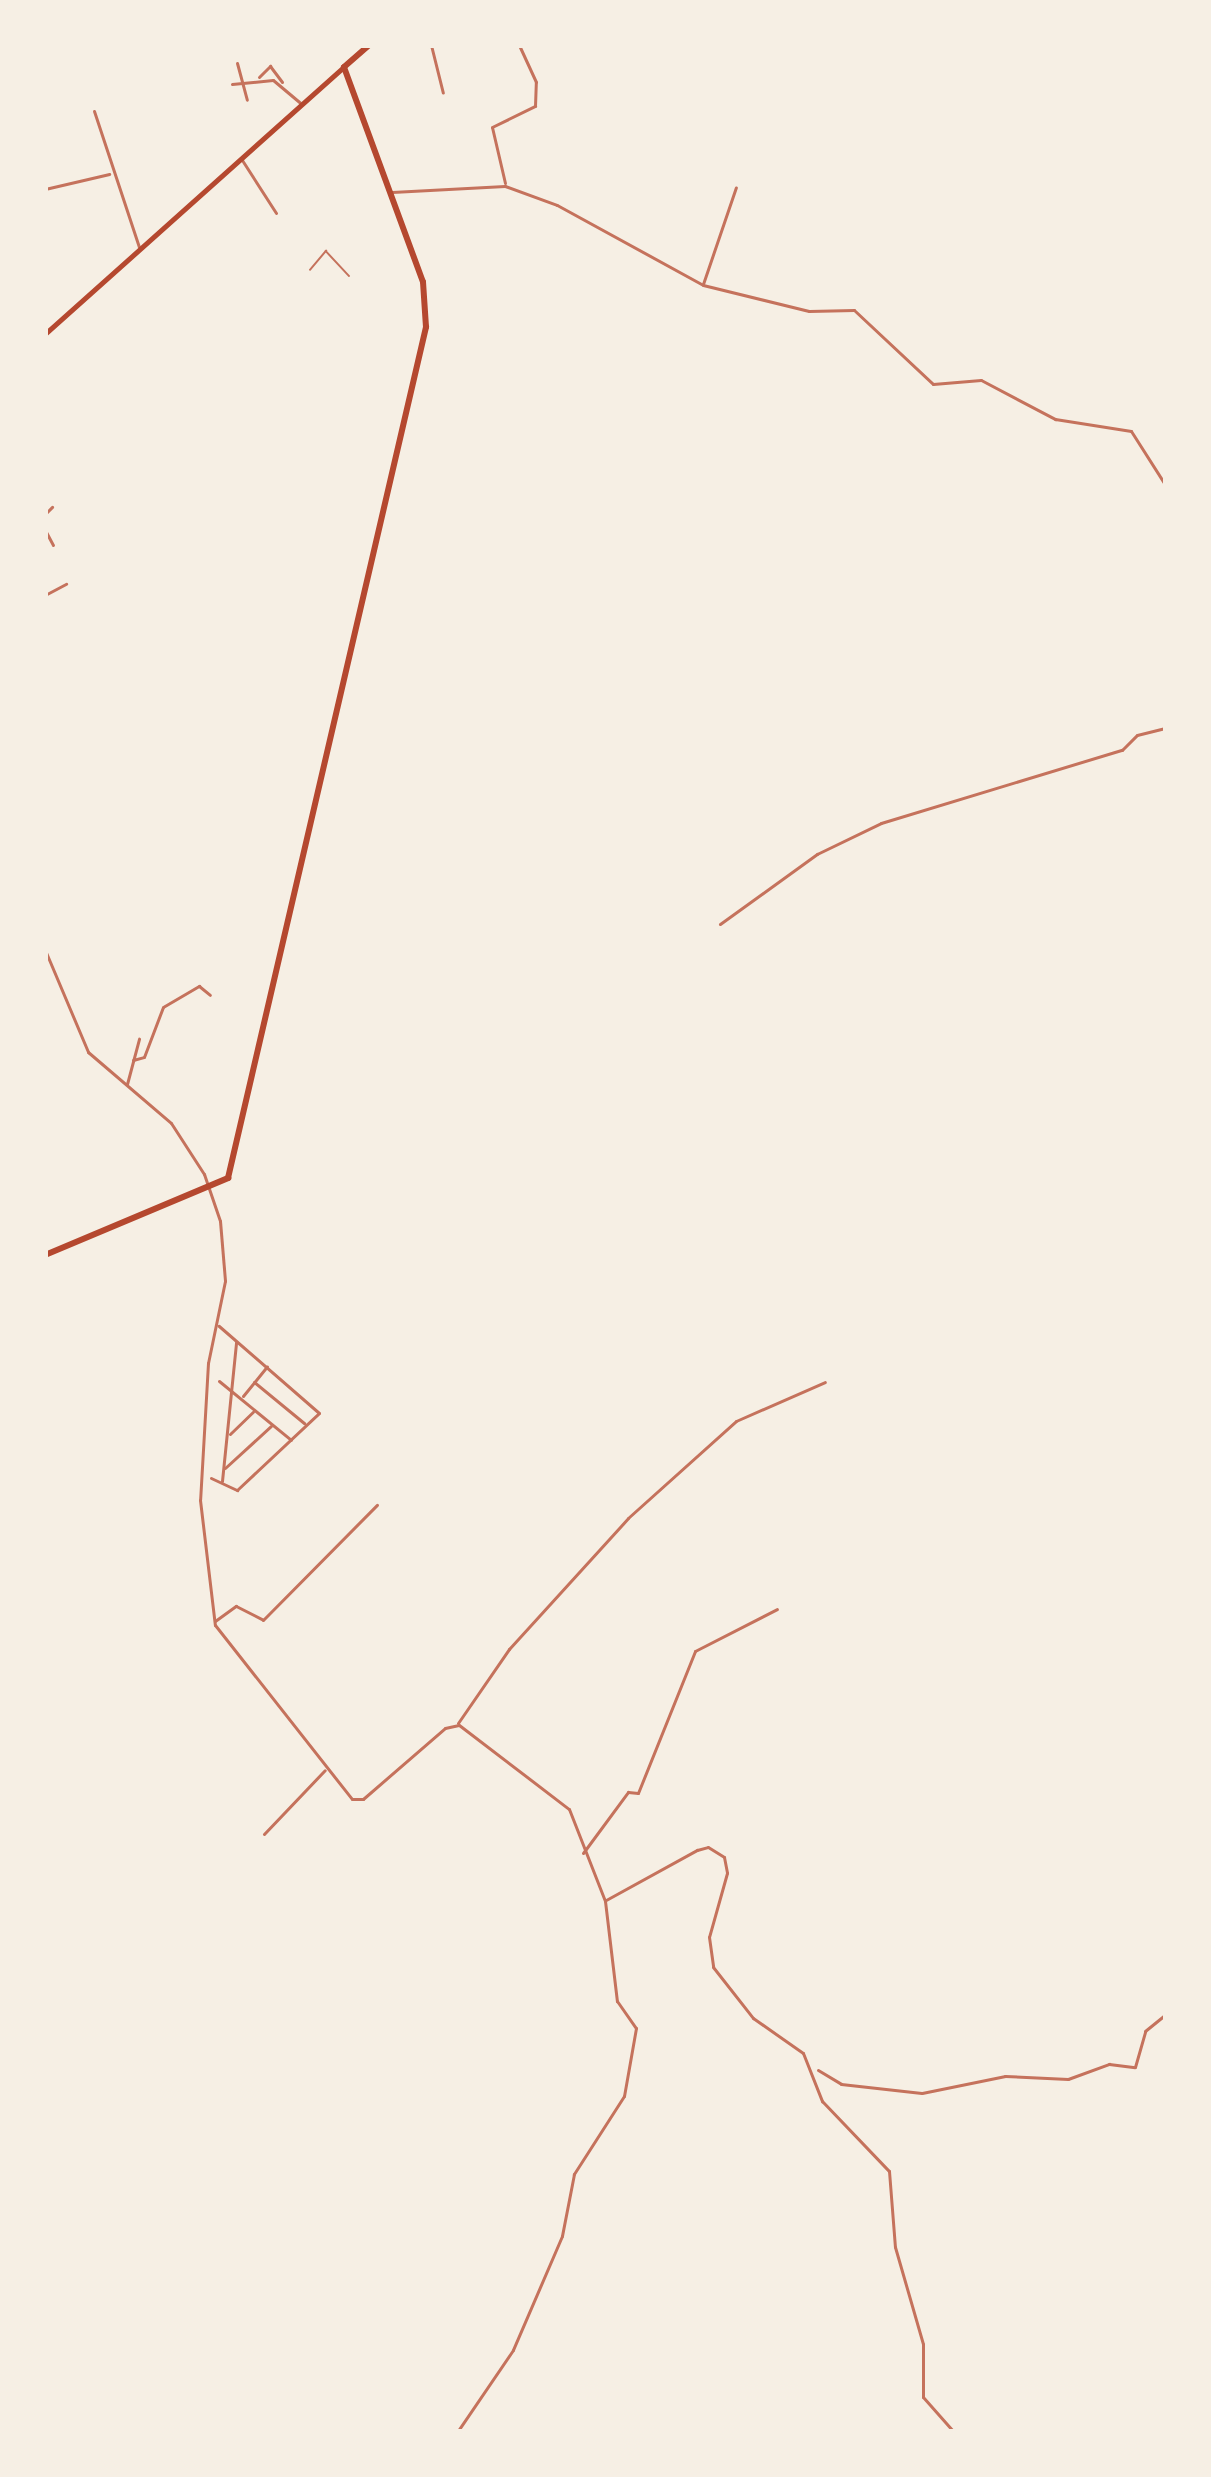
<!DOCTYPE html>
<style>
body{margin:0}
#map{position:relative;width:1211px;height:2477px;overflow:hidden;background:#f6efe4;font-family:"Sofia Sans Condensed",sans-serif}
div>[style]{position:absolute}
.pedestrian>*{height:1.5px;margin:-0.75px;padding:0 0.75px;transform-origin:0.75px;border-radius:0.75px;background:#c5725c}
.minor>*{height:3px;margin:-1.5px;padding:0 1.5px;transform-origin:1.5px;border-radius:1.5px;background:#c5725c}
.tertiary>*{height:3px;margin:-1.5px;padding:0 1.5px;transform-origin:1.5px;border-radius:1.5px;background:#c5725c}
.primary>*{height:4.5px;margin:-2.25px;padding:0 2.25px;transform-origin:2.25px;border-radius:2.25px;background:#b5482f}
.trunk>*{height:6px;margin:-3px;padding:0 3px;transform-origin:3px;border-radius:3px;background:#b5482f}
span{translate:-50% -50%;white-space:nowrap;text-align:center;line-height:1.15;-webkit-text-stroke:12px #f6efe4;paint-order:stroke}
.frame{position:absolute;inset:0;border:48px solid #f6efe4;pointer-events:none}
</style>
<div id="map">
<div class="pedestrian">
<div style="left:310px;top:270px;width:25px;rotate:-50deg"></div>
<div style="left:326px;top:251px;width:34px;rotate:47deg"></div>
</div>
<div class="minor">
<div style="left:431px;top:45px;width:49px;rotate:76deg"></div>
<div style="left:237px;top:63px;width:38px;rotate:75deg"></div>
<div style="left:259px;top:77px;width:16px;rotate:-45deg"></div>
<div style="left:270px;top:66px;width:20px;rotate:53deg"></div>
<div style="left:232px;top:84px;width:41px;rotate:-5.6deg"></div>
<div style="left:273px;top:80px;width:35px;rotate:40deg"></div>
<div style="left:94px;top:111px;width:143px;rotate:71.7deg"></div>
<div style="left:242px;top:160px;width:63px;rotate:57.3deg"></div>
<div style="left:505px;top:183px;width:57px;rotate:-103.1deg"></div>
<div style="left:492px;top:127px;width:48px;rotate:-26deg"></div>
<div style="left:535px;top:106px;width:24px;rotate:-88deg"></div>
<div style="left:536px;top:82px;width:41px;rotate:-114.7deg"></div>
<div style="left:45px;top:189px;width:66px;rotate:-13.2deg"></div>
<div style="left:392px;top:192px;width:113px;rotate:-3deg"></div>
<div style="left:505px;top:186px;width:55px;rotate:20.1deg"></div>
<div style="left:557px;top:205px;width:166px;rotate:28.7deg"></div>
<div style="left:703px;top:285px;width:109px;rotate:13.8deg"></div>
<div style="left:809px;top:311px;width:45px;rotate:-1.3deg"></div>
<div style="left:854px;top:310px;width:108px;rotate:43.1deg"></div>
<div style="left:933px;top:384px;width:48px;rotate:-4.8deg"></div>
<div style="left:981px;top:380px;width:84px;rotate:27.8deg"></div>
<div style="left:1055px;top:419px;width:77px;rotate:9deg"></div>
<div style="left:1131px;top:431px;width:65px;rotate:57.5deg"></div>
<div style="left:703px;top:284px;width:102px;rotate:-71.2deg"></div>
<div style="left:45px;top:514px;width:10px;rotate:-45deg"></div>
<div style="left:45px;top:530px;width:17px;rotate:62deg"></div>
<div style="left:45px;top:595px;width:24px;rotate:-28deg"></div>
<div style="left:720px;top:924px;width:120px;rotate:-35.8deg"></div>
<div style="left:817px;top:854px;width:71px;rotate:-25.8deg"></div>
<div style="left:881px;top:823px;width:252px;rotate:-16.9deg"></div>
<div style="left:1122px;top:750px;width:21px;rotate:-45deg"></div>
<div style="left:1137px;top:735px;width:30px;rotate:-14deg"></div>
<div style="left:133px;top:1060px;width:11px;rotate:-15deg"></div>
<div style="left:144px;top:1057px;width:53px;rotate:-69.2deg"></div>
<div style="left:163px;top:1007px;width:42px;rotate:-30.3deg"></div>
<div style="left:199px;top:986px;width:14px;rotate:39deg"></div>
<div style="left:127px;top:1084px;width:47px;rotate:-75.1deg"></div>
<div style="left:219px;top:1381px;width:93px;rotate:39.3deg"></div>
<div style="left:254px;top:1382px;width:65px;rotate:39.4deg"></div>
<div style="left:243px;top:1396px;width:38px;rotate:-51deg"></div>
<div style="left:230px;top:1434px;width:32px;rotate:-44deg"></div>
<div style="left:225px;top:1468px;width:62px;rotate:-42.4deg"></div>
<div style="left:211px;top:1478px;width:29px;rotate:25deg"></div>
<div style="left:237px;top:1490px;width:112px;rotate:-43.2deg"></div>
<div style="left:319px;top:1413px;width:133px;rotate:-139deg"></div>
<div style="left:222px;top:1481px;width:140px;rotate:-84.2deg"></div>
<div style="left:215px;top:1621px;width:26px;rotate:-36deg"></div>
<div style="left:236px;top:1606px;width:30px;rotate:27deg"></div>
<div style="left:263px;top:1620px;width:162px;rotate:-45.3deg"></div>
<div style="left:458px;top:1723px;width:90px;rotate:-55.4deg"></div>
<div style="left:509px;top:1649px;width:177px;rotate:-47.7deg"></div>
<div style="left:628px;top:1518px;width:145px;rotate:-41.9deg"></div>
<div style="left:736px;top:1421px;width:97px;rotate:-23.7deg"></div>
<div style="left:264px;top:1834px;width:88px;rotate:-46.4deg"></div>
<div style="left:583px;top:1853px;width:76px;rotate:-53.6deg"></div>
<div style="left:628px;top:1792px;width:10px;rotate:6deg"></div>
<div style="left:638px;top:1793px;width:153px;rotate:-68.1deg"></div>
<div style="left:695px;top:1651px;width:92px;rotate:-27.1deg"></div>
<div style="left:606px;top:1900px;width:104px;rotate:-28.8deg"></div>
<div style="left:697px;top:1850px;width:11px;rotate:-15deg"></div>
<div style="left:708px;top:1847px;width:19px;rotate:32deg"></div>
<div style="left:724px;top:1857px;width:16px;rotate:79deg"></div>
<div style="left:727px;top:1873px;width:66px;rotate:105.7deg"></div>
<div style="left:709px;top:1937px;width:30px;rotate:82deg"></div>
<div style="left:713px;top:1967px;width:65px;rotate:51.9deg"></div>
<div style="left:753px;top:2018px;width:61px;rotate:35deg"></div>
<div style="left:803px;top:2053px;width:52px;rotate:68.4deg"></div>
<div style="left:822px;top:2101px;width:97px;rotate:46.3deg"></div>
<div style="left:889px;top:2171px;width:76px;rotate:85.5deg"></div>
<div style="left:895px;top:2247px;width:101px;rotate:73.9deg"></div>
<div style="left:923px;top:2344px;width:53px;rotate:90deg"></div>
<div style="left:923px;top:2397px;width:47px;rotate:48.5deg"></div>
<div style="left:818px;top:2070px;width:27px;rotate:31deg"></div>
<div style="left:841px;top:2084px;width:81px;rotate:6.3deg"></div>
<div style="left:922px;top:2093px;width:85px;rotate:-11.6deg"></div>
<div style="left:1005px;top:2076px;width:63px;rotate:2.7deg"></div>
<div style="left:1068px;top:2079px;width:44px;rotate:-20.1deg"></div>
<div style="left:1109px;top:2064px;width:26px;rotate:7deg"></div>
<div style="left:1135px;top:2067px;width:37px;rotate:-74deg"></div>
<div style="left:1145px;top:2031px;width:27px;rotate:-39deg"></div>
</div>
<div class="tertiary">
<div style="left:45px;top:950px;width:111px;rotate:67.1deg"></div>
<div style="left:88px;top:1052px;width:109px;rotate:40.5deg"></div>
<div style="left:171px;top:1123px;width:61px;rotate:57.1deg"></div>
<div style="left:204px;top:1174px;width:50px;rotate:71.2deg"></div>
<div style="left:220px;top:1221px;width:60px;rotate:85.2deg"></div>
<div style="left:225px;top:1281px;width:84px;rotate:101.7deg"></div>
<div style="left:208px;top:1363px;width:137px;rotate:93.3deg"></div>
<div style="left:200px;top:1500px;width:126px;rotate:83.2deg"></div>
<div style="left:215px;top:1625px;width:221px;rotate:51.8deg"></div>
<div style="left:352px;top:1799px;width:11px"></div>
<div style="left:363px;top:1799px;width:108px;rotate:-40.9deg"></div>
<div style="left:445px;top:1728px;width:14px;rotate:-12deg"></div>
<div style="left:459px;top:1725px;width:138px;rotate:37.4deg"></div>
<div style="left:569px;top:1809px;width:99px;rotate:68.6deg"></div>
<div style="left:605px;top:1901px;width:101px;rotate:83.2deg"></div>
<div style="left:617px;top:2001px;width:33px;rotate:55deg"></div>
<div style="left:636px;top:2028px;width:69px;rotate:100deg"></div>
<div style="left:624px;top:2096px;width:93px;rotate:122.7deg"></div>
<div style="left:574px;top:2174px;width:63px;rotate:101deg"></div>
<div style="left:562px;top:2236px;width:124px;rotate:113.3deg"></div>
<div style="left:513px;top:2350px;width:99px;rotate:124.3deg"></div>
</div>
<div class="primary">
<div style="left:45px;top:334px;width:401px;rotate:-41.8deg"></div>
</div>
<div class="trunk">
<div style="left:45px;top:1255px;width:199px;rotate:-22.8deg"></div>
<div style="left:228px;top:1178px;width:874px;rotate:-76.9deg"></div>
<div style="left:426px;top:327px;width:45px;rotate:-93.8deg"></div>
<div style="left:423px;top:282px;width:229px;rotate:-110.2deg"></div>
<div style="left:344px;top:67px;width:33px;rotate:-41deg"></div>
</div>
<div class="frame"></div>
</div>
